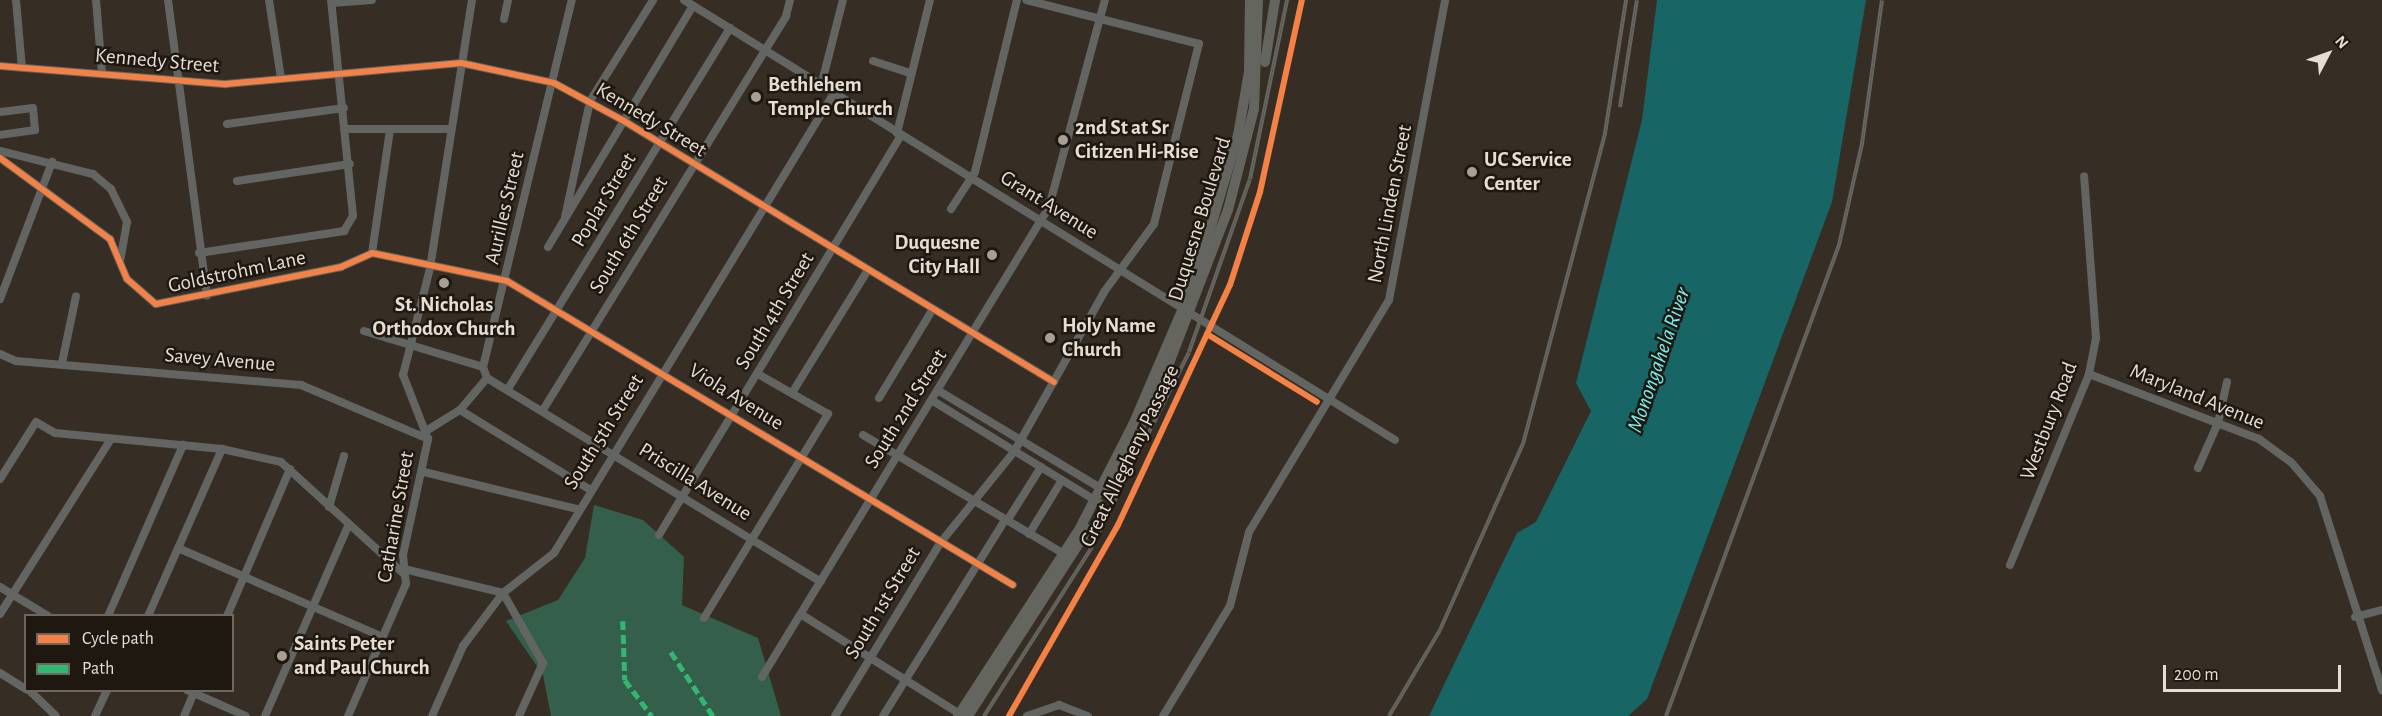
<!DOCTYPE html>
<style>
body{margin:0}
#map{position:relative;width:2382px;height:716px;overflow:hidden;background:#362e25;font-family:"Alegreya Sans",sans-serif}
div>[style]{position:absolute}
.green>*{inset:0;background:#345f4b}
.water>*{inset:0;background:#176565}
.minor>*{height:8px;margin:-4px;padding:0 4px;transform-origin:4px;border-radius:4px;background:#636563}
.major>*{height:10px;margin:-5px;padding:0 5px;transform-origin:5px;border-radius:5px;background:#656560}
.rail>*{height:4px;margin-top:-2px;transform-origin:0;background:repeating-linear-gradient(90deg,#1e1811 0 4.5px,#666560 0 9px);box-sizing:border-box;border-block:2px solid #666560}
.quiet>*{height:4.5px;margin-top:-2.25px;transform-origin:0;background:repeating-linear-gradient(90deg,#33b770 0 9px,transparent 0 13.5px)}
.cycleway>*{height:6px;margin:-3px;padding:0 3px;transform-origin:3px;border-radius:3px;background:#f48246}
.dots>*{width:16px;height:16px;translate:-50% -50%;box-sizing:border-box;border:3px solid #1e1811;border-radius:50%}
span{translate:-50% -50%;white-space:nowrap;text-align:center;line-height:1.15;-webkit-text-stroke:5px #1e1811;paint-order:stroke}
.street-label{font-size:21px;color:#e6ddd3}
.poi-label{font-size:21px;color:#e6ddd3;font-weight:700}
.left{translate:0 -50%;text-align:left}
.right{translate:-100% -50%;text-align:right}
.water-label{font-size:22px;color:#78eded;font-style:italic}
.legend{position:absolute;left:24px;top:614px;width:210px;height:78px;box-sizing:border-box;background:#1e1811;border:2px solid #6e675f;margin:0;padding:8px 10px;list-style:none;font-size:18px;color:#e6ddd3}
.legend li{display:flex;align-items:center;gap:12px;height:30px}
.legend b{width:30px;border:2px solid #6e675f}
.north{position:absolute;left:2298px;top:24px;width:60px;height:60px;-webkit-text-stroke:4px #1e1811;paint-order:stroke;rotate:49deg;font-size:16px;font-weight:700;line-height:24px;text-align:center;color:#e6ddd3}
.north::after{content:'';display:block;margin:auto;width:21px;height:27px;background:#e6ddd3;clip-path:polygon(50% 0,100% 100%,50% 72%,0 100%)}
.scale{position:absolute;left:2163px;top:665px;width:178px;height:27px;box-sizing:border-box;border:3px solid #e6ddd3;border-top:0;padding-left:8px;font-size:18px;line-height:21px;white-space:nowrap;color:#e6ddd3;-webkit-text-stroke:4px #1e1811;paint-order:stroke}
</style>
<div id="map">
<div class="green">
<div style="clip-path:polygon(594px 505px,643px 520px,684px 557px,682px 605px,758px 638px,781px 716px,551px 716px,543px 675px,506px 621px,558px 600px,585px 558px)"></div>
</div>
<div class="water">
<div style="clip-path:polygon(1657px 0,1866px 0,1832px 202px,1647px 699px,1628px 716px,1429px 716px,1517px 533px,1536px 522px,1591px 411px,1576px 383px,1642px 120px)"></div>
</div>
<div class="minor">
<div style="left:16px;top:0;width:68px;rotate:85deg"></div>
<div style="left:96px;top:0;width:73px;rotate:85.3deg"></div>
<div style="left:168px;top:0;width:298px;rotate:82.5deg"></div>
<div style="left:269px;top:0;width:79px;rotate:81.3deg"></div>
<div style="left:684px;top:0;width:836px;rotate:31.75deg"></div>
<div style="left:332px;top:3px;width:40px;rotate:-4.3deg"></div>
<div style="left:504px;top:19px;width:19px;rotate:-78deg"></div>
<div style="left:873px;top:61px;width:40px;rotate:18deg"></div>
<div style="left:0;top:66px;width:227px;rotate:4.6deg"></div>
<div style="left:226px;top:84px;width:236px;rotate:-5.1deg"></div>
<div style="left:461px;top:63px;width:95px;rotate:12.1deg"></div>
<div style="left:554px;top:83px;width:80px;rotate:28.5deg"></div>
<div style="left:624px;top:121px;width:503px;rotate:31.26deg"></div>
<div style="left:821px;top:86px;width:89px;rotate:-75.7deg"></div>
<div style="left:0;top:112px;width:33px;rotate:-7deg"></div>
<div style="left:33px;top:108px;width:22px;rotate:85deg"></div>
<div style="left:35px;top:130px;width:35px;rotate:172deg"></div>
<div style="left:227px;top:124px;width:118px;rotate:-7.8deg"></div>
<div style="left:347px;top:129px;width:104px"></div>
<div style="left:897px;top:133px;width:137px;rotate:-76.1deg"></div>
<div style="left:0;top:151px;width:96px;rotate:13.9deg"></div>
<div style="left:93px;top:174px;width:23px;rotate:40deg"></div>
<div style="left:111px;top:189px;width:37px;rotate:64deg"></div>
<div style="left:127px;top:222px;width:39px;rotate:100deg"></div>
<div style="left:0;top:158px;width:137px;rotate:36.4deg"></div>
<div style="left:110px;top:239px;width:43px;rotate:67deg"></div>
<div style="left:127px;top:279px;width:38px;rotate:41deg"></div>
<div style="left:156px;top:304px;width:189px;rotate:-11.3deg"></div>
<div style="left:341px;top:267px;width:34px;rotate:-24deg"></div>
<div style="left:372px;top:253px;width:138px;rotate:11.7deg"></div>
<div style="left:507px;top:281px;width:590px;rotate:31deg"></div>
<div style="left:237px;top:181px;width:114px;rotate:-8.6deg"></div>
<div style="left:951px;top:209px;width:44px;rotate:-57deg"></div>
<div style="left:975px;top:172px;width:177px;rotate:-76.3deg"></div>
<div style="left:565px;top:217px;width:119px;rotate:-77.8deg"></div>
<div style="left:590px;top:101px;width:119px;rotate:-58deg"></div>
<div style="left:548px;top:247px;width:281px;rotate:-59deg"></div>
<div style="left:199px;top:253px;width:147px;rotate:-8.6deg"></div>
<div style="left:344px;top:231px;width:17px;rotate:-59deg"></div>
<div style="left:353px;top:216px;width:217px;rotate:-95.8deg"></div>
<div style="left:372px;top:253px;width:125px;rotate:-81.7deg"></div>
<div style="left:0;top:299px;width:147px;rotate:-69.2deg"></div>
<div style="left:364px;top:331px;width:124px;rotate:16.8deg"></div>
<div style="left:0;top:354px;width:17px;rotate:24deg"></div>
<div style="left:16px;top:361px;width:286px;rotate:4.8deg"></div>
<div style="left:301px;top:385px;width:138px;rotate:23deg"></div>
<div style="left:62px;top:363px;width:68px;rotate:-78.2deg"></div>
<div style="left:2089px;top:374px;width:182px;rotate:20.9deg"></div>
<div style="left:2259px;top:439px;width:39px;rotate:36deg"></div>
<div style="left:2291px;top:462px;width:45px;rotate:49.5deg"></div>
<div style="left:2320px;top:496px;width:204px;rotate:72.3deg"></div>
<div style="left:487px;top:378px;width:391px;rotate:31.4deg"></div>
<div style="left:508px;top:389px;width:424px;rotate:-58.4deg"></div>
<div style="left:939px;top:391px;width:196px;rotate:31deg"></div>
<div style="left:792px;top:393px;width:145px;rotate:-58.3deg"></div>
<div style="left:879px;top:398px;width:104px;rotate:-58.8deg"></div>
<div style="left:933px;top:401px;width:197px;rotate:31.5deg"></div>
<div style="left:460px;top:410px;width:151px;rotate:31.5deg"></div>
<div style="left:543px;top:410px;width:463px;rotate:-58.3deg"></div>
<div style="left:786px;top:16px;width:16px;rotate:-76deg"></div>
<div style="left:426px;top:431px;width:40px;rotate:-32deg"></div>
<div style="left:460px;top:410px;width:42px;rotate:-49.8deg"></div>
<div style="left:487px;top:378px;width:12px;rotate:-110deg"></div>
<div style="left:483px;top:367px;width:378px;rotate:-76.4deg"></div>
<div style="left:863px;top:435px;width:234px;rotate:30.6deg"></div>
<div style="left:2198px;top:468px;width:49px;rotate:-66deg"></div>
<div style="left:2218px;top:423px;width:42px;rotate:-77.6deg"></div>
<div style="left:424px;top:472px;width:157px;rotate:13.6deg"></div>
<div style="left:0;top:479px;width:67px;rotate:-57.7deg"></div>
<div style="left:36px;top:422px;width:22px;rotate:30deg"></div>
<div style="left:55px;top:433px;width:168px;rotate:5.5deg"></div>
<div style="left:222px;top:449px;width:60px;rotate:12.4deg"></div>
<div style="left:281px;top:462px;width:166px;rotate:42.3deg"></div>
<div style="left:329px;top:507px;width:53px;rotate:-73.6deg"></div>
<div style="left:1007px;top:521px;width:64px;rotate:-57.8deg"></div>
<div style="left:1029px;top:534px;width:63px;rotate:-58.6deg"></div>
<div style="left:659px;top:535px;width:467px;rotate:-58.8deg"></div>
<div style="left:178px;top:548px;width:223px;rotate:23.5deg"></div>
<div style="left:2010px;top:565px;width:207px;rotate:-67.5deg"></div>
<div style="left:2089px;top:374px;width:37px;rotate:-79deg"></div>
<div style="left:2096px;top:338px;width:162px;rotate:-94.2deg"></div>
<div style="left:404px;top:569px;width:102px;rotate:13.6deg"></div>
<div style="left:503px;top:593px;width:81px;rotate:60.3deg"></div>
<div style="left:543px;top:663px;width:58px;rotate:114.4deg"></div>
<div style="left:0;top:587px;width:56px;rotate:31.1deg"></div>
<div style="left:0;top:614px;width:207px;rotate:-57.6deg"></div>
<div style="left:802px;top:615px;width:186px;rotate:32.1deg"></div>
<div style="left:108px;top:616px;width:187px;rotate:-66.3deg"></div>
<div style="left:148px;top:616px;width:183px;rotate:-66.1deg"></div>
<div style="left:227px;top:616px;width:160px;rotate:-66.8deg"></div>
<div style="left:2355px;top:617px;width:28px;rotate:-15deg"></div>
<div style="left:704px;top:618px;width:239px;rotate:-58.7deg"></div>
<div style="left:828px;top:414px;width:81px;rotate:-150.3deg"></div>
<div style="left:0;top:673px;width:31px;rotate:32deg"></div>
<div style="left:762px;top:677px;width:551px;rotate:-58.59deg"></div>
<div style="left:1049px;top:207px;width:214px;rotate:-74.9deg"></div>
<div style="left:29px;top:690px;width:37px;rotate:44deg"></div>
<div style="left:187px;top:690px;width:64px;rotate:23.8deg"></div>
<div style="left:95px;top:716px;width:29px;rotate:-65deg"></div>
<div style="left:184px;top:716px;width:28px;rotate:-67deg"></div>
<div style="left:265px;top:716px;width:207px;rotate:-66.4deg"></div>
<div style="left:348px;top:716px;width:144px;rotate:-66.3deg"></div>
<div style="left:406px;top:584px;width:29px;rotate:-96deg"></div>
<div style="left:403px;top:555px;width:119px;rotate:-77.8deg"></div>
<div style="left:428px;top:439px;width:69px;rotate:-111.3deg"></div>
<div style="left:403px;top:375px;width:110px;rotate:-75.8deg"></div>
<div style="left:430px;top:268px;width:271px;rotate:-81.1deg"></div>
<div style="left:432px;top:716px;width:77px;rotate:-66.1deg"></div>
<div style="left:463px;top:646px;width:66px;rotate:-53deg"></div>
<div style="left:503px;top:593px;width:65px;rotate:-38.1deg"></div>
<div style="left:554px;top:553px;width:539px;rotate:-58.67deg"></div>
<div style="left:835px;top:716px;width:204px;rotate:-58.7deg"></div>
<div style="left:941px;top:542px;width:116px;rotate:-51deg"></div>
<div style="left:1014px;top:452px;width:184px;rotate:-60.6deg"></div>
<div style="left:1104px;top:292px;width:84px;rotate:-53.7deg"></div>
<div style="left:1154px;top:224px;width:186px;rotate:-76deg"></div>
<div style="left:1199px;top:44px;width:178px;rotate:-165.7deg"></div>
<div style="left:883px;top:716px;width:231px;rotate:-58.1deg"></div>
<div style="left:1027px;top:716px;width:34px;rotate:-19deg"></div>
<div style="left:1059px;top:705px;width:31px;rotate:21deg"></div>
<div style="left:1163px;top:716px;width:129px;rotate:-58.7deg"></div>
<div style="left:1230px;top:606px;width:76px;rotate:-75.6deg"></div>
<div style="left:1249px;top:532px;width:271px;rotate:-58.9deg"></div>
<div style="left:1389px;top:300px;width:305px;rotate:-79.4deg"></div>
</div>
<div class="major">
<div style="left:1265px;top:62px;width:63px;rotate:-80.8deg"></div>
<div style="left:1110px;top:486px;width:106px;rotate:-62.9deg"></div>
<div style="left:1158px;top:392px;width:195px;rotate:-69deg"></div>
<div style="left:1228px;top:210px;width:104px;rotate:-75.6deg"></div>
<div style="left:1254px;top:109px;width:109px;rotate:-87.9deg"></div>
<div style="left:958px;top:716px;width:224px;rotate:-57deg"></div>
<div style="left:1080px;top:528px;width:116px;rotate:-62.8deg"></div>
<div style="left:1133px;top:425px;width:158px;rotate:-66.8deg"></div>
<div style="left:1195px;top:280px;width:151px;rotate:-73.5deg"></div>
<div style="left:1238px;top:135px;width:64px;rotate:-80.1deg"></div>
<div style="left:1249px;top:72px;width:72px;rotate:-89.2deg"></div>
<div style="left:968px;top:716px;width:222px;rotate:-57.3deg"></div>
</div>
<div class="rail">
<div style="left:1620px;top:107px;width:108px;rotate:-81deg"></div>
<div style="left:984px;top:716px;width:197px;rotate:-57.4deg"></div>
<div style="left:1090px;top:550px;width:221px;rotate:-63.4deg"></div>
<div style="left:1189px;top:352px;width:183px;rotate:-70.6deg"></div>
<div style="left:1250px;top:179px;width:183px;rotate:-78.3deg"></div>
<div style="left:1389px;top:716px;width:100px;rotate:-59.3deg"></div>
<div style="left:1440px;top:630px;width:204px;rotate:-66deg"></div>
<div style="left:1523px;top:444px;width:322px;rotate:-75.2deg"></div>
<div style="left:1605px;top:133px;width:135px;rotate:-81deg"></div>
<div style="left:1666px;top:716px;width:502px;rotate:-69.83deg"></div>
<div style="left:1839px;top:245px;width:104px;rotate:-77.2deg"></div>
<div style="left:1862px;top:144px;width:145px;rotate:-82.1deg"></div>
</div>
<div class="quiet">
<div style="left:623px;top:621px;width:59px;rotate:88.1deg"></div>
<div style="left:625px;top:680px;width:45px;rotate:53.1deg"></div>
<div style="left:671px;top:652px;width:77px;rotate:56.7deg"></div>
</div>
<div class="cycleway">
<div style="left:0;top:66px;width:227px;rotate:4.6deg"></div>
<div style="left:226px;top:84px;width:236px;rotate:-5.1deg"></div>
<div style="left:461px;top:63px;width:95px;rotate:12.1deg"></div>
<div style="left:554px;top:83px;width:80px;rotate:28.5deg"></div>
<div style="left:624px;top:121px;width:503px;rotate:31.26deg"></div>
<div style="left:0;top:158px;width:137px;rotate:36.4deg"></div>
<div style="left:110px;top:239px;width:43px;rotate:67deg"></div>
<div style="left:127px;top:279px;width:38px;rotate:41deg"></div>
<div style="left:156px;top:304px;width:189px;rotate:-11.3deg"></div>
<div style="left:341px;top:267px;width:34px;rotate:-24deg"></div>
<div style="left:372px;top:253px;width:138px;rotate:11.7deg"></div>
<div style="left:507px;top:281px;width:590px;rotate:31deg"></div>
<div style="left:1207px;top:334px;width:54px;rotate:-64.9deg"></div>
<div style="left:1230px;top:285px;width:98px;rotate:-72.1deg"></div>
<div style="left:1260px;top:192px;width:197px;rotate:-77.7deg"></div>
<div style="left:1009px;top:716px;width:220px;rotate:-60.3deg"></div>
<div style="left:1118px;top:525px;width:211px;rotate:-65deg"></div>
<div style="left:1207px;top:334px;width:129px;rotate:31.7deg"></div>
</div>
<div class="dots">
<div style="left:756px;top:97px;background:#a8a096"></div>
<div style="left:1063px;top:140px;background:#a8a096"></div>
<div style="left:1472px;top:172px;background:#a8a096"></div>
<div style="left:992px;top:255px;background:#a8a096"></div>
<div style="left:444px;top:283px;background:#a8a096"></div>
<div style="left:1050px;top:338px;background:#a8a096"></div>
<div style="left:282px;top:656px;background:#a8a096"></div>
</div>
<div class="street-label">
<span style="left:157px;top:61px;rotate:5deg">Kennedy Street</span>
<span style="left:651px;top:120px;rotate:31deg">Kennedy Street</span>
<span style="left:604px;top:200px;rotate:-59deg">Poplar Street</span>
<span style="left:1390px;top:204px;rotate:-79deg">North Linden Street</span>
<span style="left:1049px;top:205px;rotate:32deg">Grant Avenue</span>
<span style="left:505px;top:208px;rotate:-77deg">Aurilles Street</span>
<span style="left:1200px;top:219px;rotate:-73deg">Duquesne Boulevard</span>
<span style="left:629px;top:235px;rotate:-59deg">South 6th Street</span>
<span style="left:237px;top:272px;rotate:-12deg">Goldstrohm Lane</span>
<span style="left:775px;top:311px;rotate:-59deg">South 4th Street</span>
<span style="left:220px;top:360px;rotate:5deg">Savey Avenue</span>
<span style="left:736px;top:397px;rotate:32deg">Viola Avenue</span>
<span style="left:2197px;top:397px;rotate:22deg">Maryland Avenue</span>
<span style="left:906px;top:409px;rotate:-58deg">South 2nd Street</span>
<span style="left:2049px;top:421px;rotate:-69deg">Westbury Road</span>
<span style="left:604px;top:432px;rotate:-58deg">South 5th Street</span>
<span style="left:1130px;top:456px;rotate:-64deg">Great Allegheny Passage</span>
<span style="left:695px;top:482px;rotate:32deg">Priscilla Avenue</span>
<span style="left:396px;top:517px;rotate:-80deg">Catharine Street</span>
<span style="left:883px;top:603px;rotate:-59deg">South 1st Street</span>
</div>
<div class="poi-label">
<span class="left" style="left:768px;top:97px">Bethlehem<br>Temple Church</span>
<span class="left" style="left:1075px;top:140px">2nd St at Sr<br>Citizen Hi-Rise</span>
<span class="left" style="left:1484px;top:172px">UC Service<br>Center</span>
<span class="right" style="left:980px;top:255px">Duquesne<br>City Hall</span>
<span style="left:444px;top:317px">St. Nicholas<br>Orthodox Church</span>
<span class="left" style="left:1062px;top:338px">Holy Name<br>Church</span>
<span class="left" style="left:294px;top:656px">Saints Peter<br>and Paul Church</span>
</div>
<div class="water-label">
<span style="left:1659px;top:360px;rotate:-71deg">Monongahela River</span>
</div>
<ul class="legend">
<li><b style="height:8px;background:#f48246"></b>Cycle path</li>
<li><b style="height:8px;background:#33b770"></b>Path</li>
</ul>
<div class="north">N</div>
<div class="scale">200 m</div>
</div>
